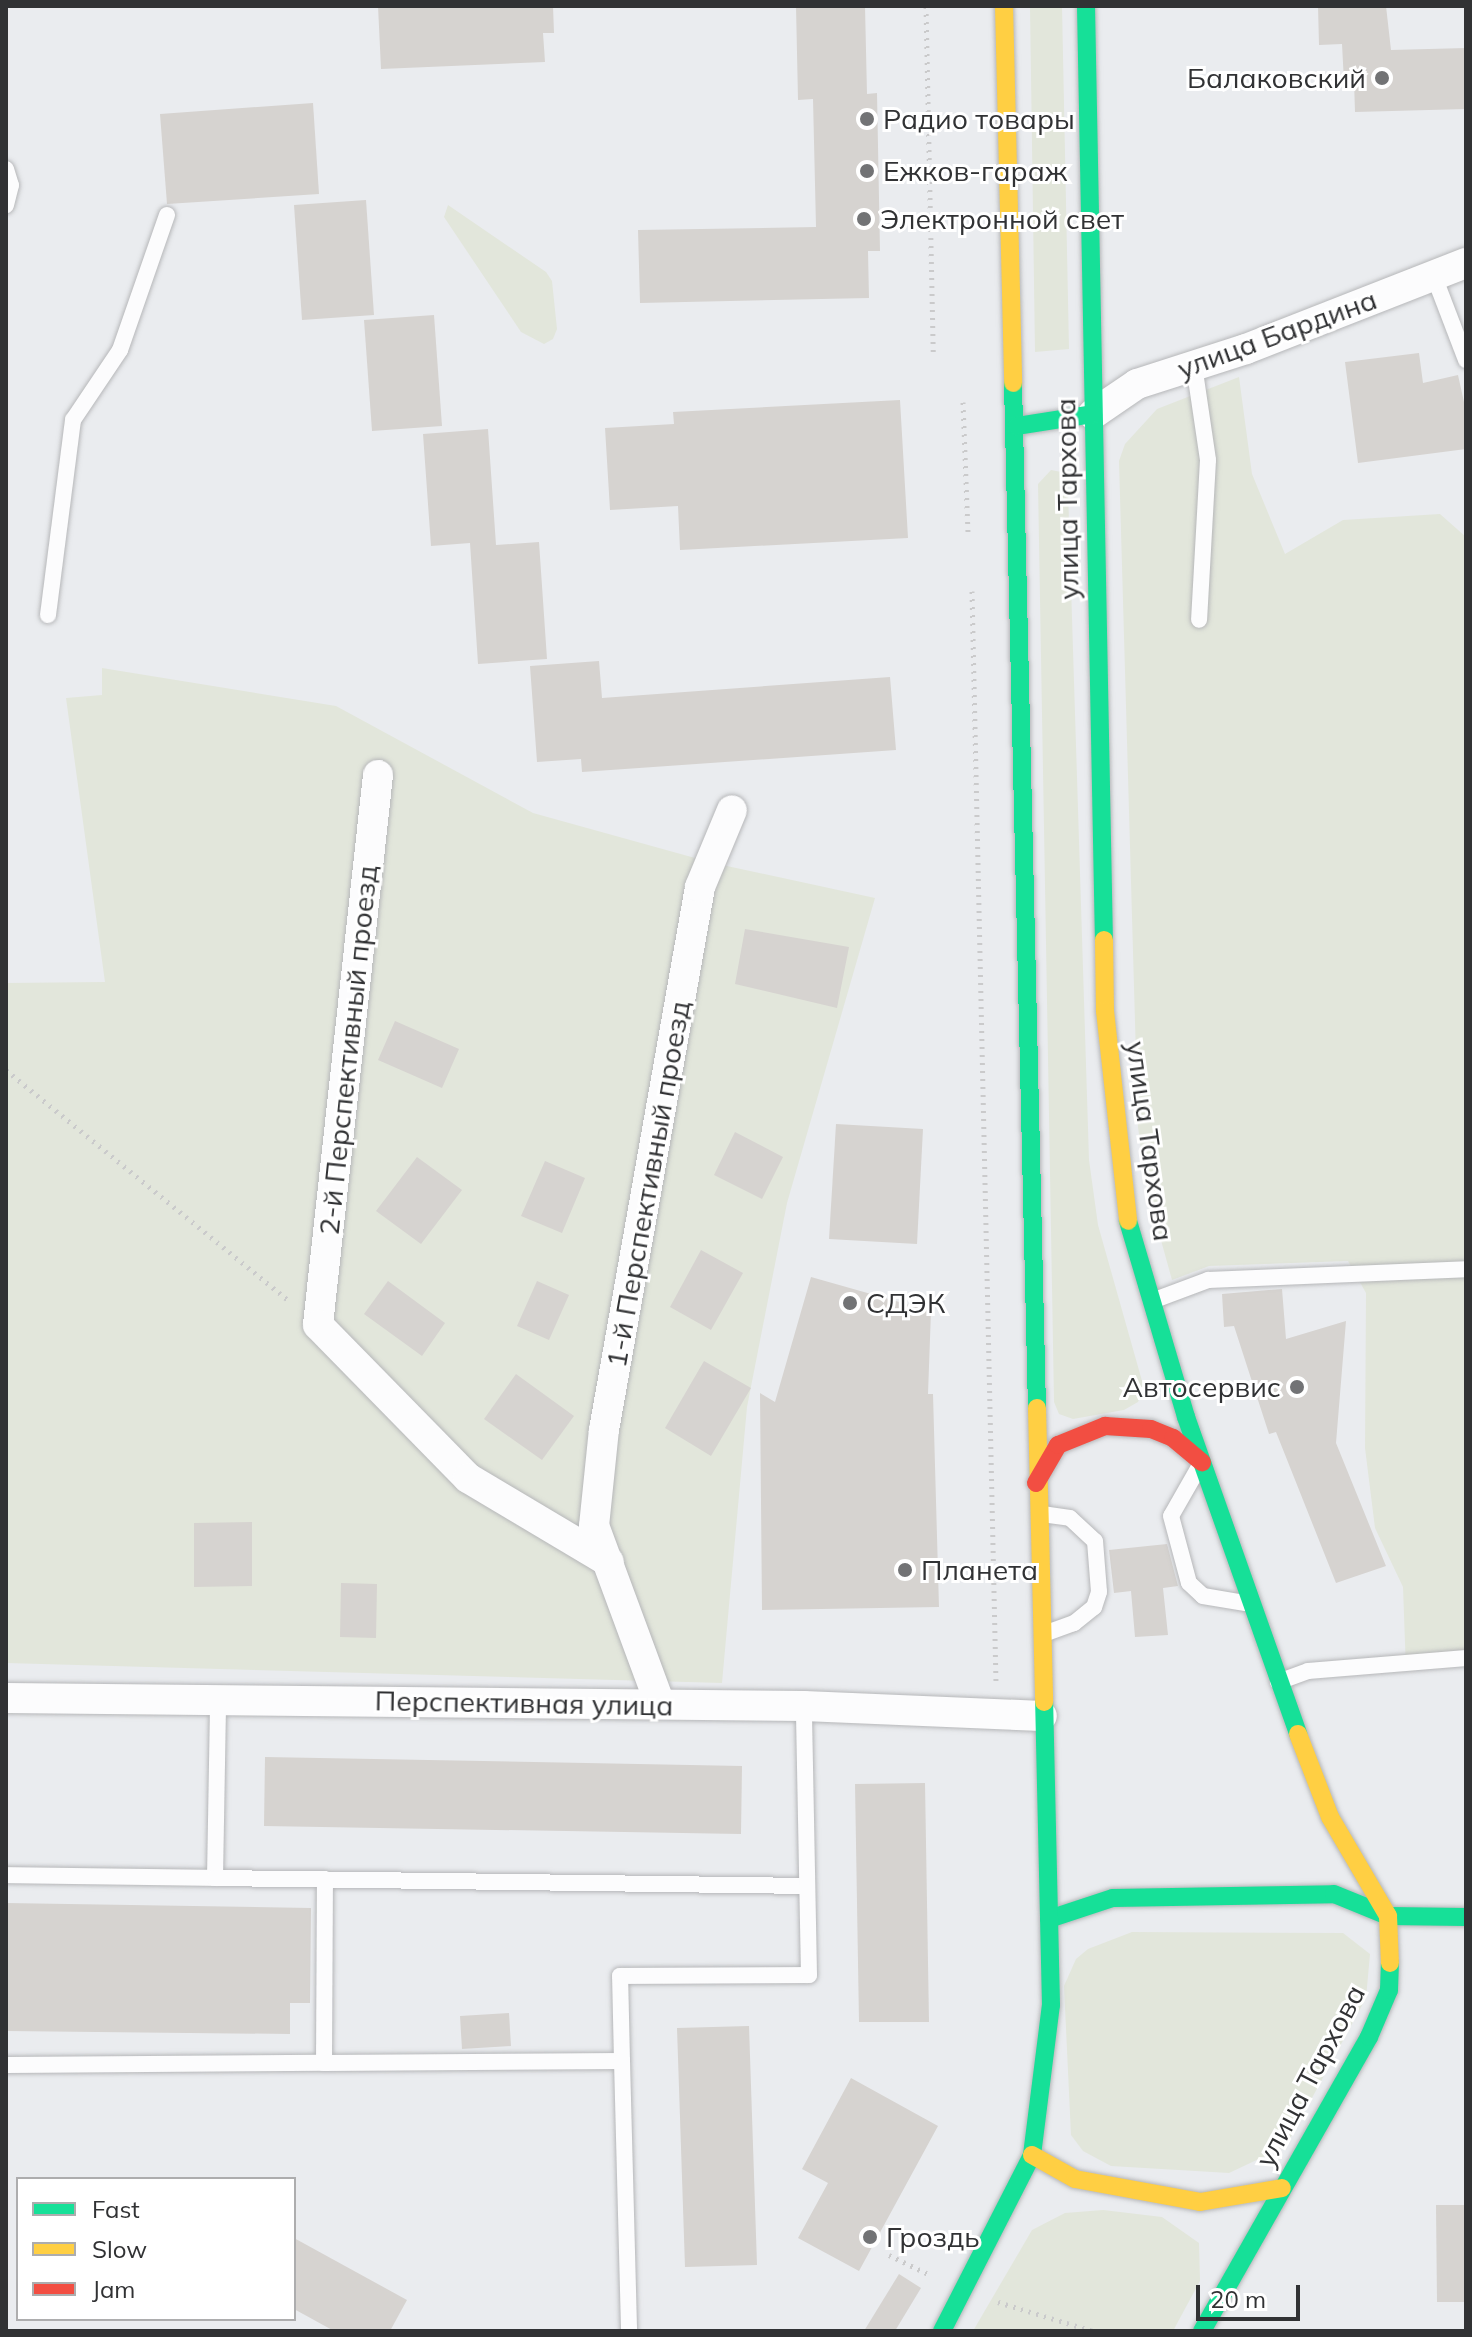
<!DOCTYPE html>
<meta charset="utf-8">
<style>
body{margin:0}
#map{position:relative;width:1472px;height:2337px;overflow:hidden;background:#eaecef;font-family:Mulish,sans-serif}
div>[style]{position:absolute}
.green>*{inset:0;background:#e2e6db}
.building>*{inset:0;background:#d6d3d0}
.path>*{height:5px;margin-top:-2.5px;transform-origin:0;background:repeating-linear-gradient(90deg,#cacacb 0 2px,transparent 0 8px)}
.roads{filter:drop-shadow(0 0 2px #b6b7b9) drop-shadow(0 0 2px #b6b7b9)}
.lane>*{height:16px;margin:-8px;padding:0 8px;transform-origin:8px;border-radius:8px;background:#fcfcfd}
.street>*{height:30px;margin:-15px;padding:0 15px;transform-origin:15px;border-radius:15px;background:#fcfcfd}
.fast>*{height:18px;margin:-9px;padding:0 9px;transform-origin:9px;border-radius:9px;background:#16e098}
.slow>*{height:18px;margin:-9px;padding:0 9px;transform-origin:9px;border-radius:9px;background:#ffcf43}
.jam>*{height:18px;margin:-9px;padding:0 9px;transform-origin:9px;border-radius:9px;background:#f24e42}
.dots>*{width:22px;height:22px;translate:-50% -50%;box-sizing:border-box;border:4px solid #fff;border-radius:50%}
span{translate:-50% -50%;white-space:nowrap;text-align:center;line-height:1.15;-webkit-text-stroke:6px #fff;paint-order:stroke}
.poi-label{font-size:28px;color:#313234}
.right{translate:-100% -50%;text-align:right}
.left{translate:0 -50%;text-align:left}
.street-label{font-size:28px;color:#313234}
.frame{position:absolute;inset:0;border:8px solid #313234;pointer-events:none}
.legend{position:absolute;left:16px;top:2177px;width:280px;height:144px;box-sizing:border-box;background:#fff;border:2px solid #adadae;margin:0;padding:10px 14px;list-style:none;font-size:24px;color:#313234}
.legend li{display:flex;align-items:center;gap:16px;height:40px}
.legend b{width:40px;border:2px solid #adadae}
.scale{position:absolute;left:1196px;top:2285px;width:104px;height:36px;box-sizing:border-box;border:4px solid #313234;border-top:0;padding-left:10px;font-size:24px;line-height:28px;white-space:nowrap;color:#313234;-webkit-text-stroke:6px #fff;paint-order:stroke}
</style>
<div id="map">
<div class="green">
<div style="clip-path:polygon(1030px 6px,1062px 6px,1069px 349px,1035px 352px)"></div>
<div style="clip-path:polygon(448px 205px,546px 272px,552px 281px,557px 329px,553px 339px,544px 344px,521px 332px,444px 217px)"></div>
<div style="clip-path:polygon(1239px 377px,1252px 474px,1285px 554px,1343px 520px,1440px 514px,1466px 537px,1466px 1666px,1406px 1671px,1403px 1587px,1375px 1528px,1365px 1448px,1366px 1293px,1348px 1261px,1209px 1266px,1172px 1280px,1146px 1186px,1138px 1127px,1119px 461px,1125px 444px,1157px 409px)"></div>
<div style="clip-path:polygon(1051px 470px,1061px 472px,1068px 490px,1089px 1160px,1098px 1225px,1144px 1388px,1138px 1402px,1124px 1410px,1073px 1419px,1059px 1414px,1054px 1402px,1038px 484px)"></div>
<div style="clip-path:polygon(102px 668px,336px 706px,533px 813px,713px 863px,875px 898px,787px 1203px,747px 1407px,722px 1683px,6px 1663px,6px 983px,105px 982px,66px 698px,102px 695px)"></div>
<div style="clip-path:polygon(1132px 1932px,1343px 1933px,1370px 1954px,1366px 1998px,1286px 2146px,1229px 2173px,1111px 2166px,1083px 2151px,1071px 2135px,1064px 1986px,1076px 1959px,1088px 1949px)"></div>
<div style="clip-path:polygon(1103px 2210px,1162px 2217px,1199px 2243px,1200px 2281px,1173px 2331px,973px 2331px,1032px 2230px,1065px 2213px)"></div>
</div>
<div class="building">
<div style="clip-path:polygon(378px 6px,553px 6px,554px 33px,543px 33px,545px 62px,381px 69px)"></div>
<div style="clip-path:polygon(796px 6px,865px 6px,867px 94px,877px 93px,880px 251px,868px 251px,869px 298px,640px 303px,638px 230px,816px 227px,813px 99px,798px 100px)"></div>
<div style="clip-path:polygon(1318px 6px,1386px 6px,1391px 50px,1466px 48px,1466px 109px,1355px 112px,1354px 81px,1344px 82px,1342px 44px,1319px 45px)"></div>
<div style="clip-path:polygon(313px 103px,319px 194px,167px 204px,160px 114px)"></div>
<div style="clip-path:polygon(366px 200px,374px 315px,302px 320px,294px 205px)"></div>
<div style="clip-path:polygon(434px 315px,442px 426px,372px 431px,364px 320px)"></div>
<div style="clip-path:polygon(1419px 353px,1423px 383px,1458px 375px,1466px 411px,1466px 449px,1358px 463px,1345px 362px)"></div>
<div style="clip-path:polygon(900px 400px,908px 538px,680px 550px,678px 506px,610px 510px,605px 428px,674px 424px,673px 412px)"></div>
<div style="clip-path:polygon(488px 429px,496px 545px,539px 542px,547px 659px,478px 664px,470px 543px,431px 546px,423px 434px)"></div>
<div style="clip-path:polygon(599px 661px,602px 698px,890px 677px,896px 750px,582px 772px,581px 759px,537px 762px,530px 666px)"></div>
<div style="clip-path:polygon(745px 929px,849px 947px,837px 1008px,735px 984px)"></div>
<div style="clip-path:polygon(395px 1021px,459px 1049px,442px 1088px,378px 1060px)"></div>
<div style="clip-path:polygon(836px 1124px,923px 1129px,917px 1244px,829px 1239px)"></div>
<div style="clip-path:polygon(735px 1132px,783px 1157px,762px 1199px,714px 1175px)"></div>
<div style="clip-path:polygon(417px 1157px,462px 1190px,421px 1244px,376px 1211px)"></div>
<div style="clip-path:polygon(545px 1161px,585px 1178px,562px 1233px,521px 1216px)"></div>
<div style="clip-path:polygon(701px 1250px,743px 1273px,711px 1330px,670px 1307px)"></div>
<div style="clip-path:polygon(811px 1277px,931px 1311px,928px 1394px,933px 1394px,939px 1607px,762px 1610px,760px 1393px,775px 1402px)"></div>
<div style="clip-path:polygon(388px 1281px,445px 1323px,422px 1356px,364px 1314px)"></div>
<div style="clip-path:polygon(537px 1281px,569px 1295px,549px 1340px,517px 1326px)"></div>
<div style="clip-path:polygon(1282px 1289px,1286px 1339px,1346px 1321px,1336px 1443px,1386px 1566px,1336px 1583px,1276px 1432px,1269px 1434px,1234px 1326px,1224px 1327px,1222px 1294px)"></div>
<div style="clip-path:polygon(704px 1361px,751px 1388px,711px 1456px,665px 1428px)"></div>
<div style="clip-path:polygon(516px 1374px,574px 1416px,542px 1460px,484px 1419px)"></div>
<div style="clip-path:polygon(252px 1522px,252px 1586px,194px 1587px,194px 1523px)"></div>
<div style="clip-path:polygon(1167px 1544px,1178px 1586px,1163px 1588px,1168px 1635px,1135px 1637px,1131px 1591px,1114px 1593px,1109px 1550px)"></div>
<div style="clip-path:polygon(341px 1583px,377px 1584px,376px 1638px,340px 1637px)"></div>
<div style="clip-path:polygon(265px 1757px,742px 1766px,741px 1834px,264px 1826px)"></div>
<div style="clip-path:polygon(925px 1783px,929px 2022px,859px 2022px,855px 1784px)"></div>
<div style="clip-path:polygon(6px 1903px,311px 1908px,310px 2003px,290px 2003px,290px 2034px,6px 2031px)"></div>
<div style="clip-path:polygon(509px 2013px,511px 2046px,462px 2049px,460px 2016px)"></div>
<div style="clip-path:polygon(749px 2026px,757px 2265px,685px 2267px,677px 2028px)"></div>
<div style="clip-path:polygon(851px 2078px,938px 2126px,859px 2271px,798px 2238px,828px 2183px,802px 2169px)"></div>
<div style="clip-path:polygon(1436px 2205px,1466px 2205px,1466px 2302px,1437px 2302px)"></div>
<div style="clip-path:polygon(294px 2238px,407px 2300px,390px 2331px,334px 2331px,294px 2309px)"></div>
<div style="clip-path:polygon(899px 2274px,921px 2288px,895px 2331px,864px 2331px)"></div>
</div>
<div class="path">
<div style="left:926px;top:6px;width:346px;rotate:88.8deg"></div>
<div style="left:963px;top:402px;width:130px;rotate:87.8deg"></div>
<div style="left:972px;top:591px;width:1091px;rotate:88.74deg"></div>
<div style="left:6px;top:1070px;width:367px;rotate:39.2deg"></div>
<div style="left:889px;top:2255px;width:43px;rotate:26deg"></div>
<div style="left:998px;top:2302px;width:99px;rotate:17deg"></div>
</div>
<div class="roads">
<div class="lane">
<div style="left:6px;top:169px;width:17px;rotate:73deg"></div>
<div style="left:11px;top:185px;width:21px;rotate:104deg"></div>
<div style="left:1434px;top:276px;width:90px;rotate:69.1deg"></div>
<div style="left:1194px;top:365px;width:96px;rotate:81.6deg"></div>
<div style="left:1208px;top:460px;width:160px;rotate:93.2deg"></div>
<div style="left:48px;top:615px;width:197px;rotate:-82.7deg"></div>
<div style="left:73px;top:420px;width:84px;rotate:-56.1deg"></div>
<div style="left:120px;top:350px;width:143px;rotate:-70.8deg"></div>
<div style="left:1152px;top:1301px;width:60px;rotate:-20.6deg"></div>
<div style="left:1208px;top:1280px;width:258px;rotate:-2.4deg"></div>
<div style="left:1199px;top:1467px;width:56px;rotate:119.7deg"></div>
<div style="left:1171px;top:1516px;width:69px;rotate:75deg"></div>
<div style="left:1189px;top:1583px;width:19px;rotate:43deg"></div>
<div style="left:1203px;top:1596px;width:43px;rotate:9.5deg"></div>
<div style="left:1042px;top:1514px;width:28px;rotate:8deg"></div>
<div style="left:1070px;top:1518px;width:34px;rotate:43deg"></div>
<div style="left:1095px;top:1541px;width:51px;rotate:85.5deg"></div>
<div style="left:1099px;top:1592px;width:16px;rotate:108deg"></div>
<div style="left:1094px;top:1607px;width:26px;rotate:141deg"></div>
<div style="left:1074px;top:1623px;width:30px;rotate:160deg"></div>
<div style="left:1278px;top:1682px;width:32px;rotate:-20deg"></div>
<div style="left:1308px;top:1671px;width:159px;rotate:-4.7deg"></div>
<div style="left:6px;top:1875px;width:209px;rotate:0.8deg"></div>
<div style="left:215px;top:1878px;width:178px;rotate:-89deg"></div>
<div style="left:215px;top:1878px;width:592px;rotate:0.77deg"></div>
<div style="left:622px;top:2061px;width:85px;rotate:-91.3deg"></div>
<div style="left:620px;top:1976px;width:189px;rotate:-0.3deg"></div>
<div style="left:809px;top:1975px;width:269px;rotate:-91.1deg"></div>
<div style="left:324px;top:2063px;width:298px;rotate:-0.4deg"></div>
<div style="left:622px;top:2061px;width:270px;rotate:88.5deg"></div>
<div style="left:6px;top:2065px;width:318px;rotate:-0.4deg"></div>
<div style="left:324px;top:2063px;width:184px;rotate:-89.7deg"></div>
</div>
<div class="street">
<div style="left:1093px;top:414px;width:53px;rotate:-34.3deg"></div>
<div style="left:1137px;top:384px;width:114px;rotate:-17.8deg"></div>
<div style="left:1246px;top:349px;width:236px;rotate:-21.4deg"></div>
<div style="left:378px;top:775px;width:553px;rotate:96.23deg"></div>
<div style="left:318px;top:1325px;width:214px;rotate:45.6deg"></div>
<div style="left:468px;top:1478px;width:164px;rotate:30.8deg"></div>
<div style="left:6px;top:1698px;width:798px;rotate:0.57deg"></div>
<div style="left:804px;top:1706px;width:238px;rotate:2.4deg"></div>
<div style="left:660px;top:1704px;width:190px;rotate:-110.3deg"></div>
<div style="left:594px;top:1526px;width:97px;rotate:-84.1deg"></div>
<div style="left:604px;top:1430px;width:551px;rotate:-79.97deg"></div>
<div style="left:700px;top:887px;width:83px;rotate:-67.4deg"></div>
</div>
<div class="fast">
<div style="left:1086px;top:6px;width:934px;rotate:88.9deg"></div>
<div style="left:1013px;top:383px;width:1025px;rotate:88.66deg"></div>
<div style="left:1017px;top:426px;width:77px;rotate:-9deg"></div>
<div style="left:1128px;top:1221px;width:204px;rotate:73.5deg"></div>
<div style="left:1186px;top:1417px;width:336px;rotate:70.5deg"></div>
<div style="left:1049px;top:1919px;width:67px;rotate:-18.2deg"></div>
<div style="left:1113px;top:1898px;width:221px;rotate:-1deg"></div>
<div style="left:1334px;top:1894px;width:58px;rotate:22.2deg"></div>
<div style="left:1388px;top:1916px;width:78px;rotate:0.7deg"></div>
<div style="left:942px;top:2331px;width:198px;rotate:-62.9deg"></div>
<div style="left:1032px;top:2155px;width:151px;rotate:-82.8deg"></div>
<div style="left:1051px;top:2005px;width:303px;rotate:-91.3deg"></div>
<div style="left:1202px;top:2331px;width:338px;rotate:-60.4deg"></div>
<div style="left:1369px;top:2037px;width:51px;rotate:-66.9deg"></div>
<div style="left:1389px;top:1990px;width:27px;rotate:-88deg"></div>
</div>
<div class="slow">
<div style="left:1004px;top:6px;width:377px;rotate:88.6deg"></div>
<div style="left:1104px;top:940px;width:71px;rotate:89.2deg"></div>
<div style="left:1105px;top:1011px;width:211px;rotate:83.7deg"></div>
<div style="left:1037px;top:1408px;width:294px;rotate:88.6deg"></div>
<div style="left:1298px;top:1734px;width:89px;rotate:68.9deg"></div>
<div style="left:1330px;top:1817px;width:115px;rotate:59.6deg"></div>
<div style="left:1388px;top:1916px;width:47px;rotate:87.6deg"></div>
<div style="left:1032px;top:2155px;width:49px;rotate:29.2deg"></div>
<div style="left:1075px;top:2179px;width:127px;rotate:10.4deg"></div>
<div style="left:1200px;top:2202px;width:83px;rotate:-9.7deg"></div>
</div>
<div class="jam">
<div style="left:1036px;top:1483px;width:44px;rotate:-59.9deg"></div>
<div style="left:1058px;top:1445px;width:51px;rotate:-22deg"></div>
<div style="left:1105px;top:1426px;width:46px;rotate:3.7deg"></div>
<div style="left:1151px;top:1429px;width:24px;rotate:22deg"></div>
<div style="left:1173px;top:1438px;width:38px;rotate:40deg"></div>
</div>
</div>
<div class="dots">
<div style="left:1382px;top:78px;background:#727375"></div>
<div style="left:867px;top:119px;background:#727375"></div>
<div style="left:867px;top:171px;background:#727375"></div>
<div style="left:864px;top:219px;background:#727375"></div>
<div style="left:850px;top:1303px;background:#727375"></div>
<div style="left:1297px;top:1387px;background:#727375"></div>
<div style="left:905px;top:1570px;background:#727375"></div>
<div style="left:870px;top:2237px;background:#727375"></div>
</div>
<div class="poi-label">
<span class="right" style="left:1366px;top:78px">Балаковский</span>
<span class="left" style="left:883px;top:119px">Радио товары</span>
<span class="left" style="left:883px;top:171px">Ежков-гараж</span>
<span class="left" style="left:880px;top:219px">Электронной свет</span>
<span class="left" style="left:866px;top:1303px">СДЭК</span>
<span class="right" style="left:1281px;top:1387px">Автосервис</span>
<span class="left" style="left:921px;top:1570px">Планета</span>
<span class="left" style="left:886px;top:2237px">Гроздь</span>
</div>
<div class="street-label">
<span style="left:1277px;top:334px;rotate:-20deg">улица Бардина</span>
<span style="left:1067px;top:499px;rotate:-91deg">улица Тархова</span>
<span style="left:348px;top:1050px;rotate:-84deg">2-й Перспективный проезд</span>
<span style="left:1150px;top:1141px;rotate:82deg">улица Тархова</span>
<span style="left:648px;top:1184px;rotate:-80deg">1-й Перспективный проезд</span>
<span style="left:524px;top:1703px;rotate:1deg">Перспективная улица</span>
<span style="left:1310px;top:2076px;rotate:-62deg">улица Тархова</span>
</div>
<div class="frame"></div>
<ul class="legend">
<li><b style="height:10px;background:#16e098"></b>Fast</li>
<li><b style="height:10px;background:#ffcf43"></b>Slow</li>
<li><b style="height:10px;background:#f24e42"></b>Jam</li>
</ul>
<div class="scale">20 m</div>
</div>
